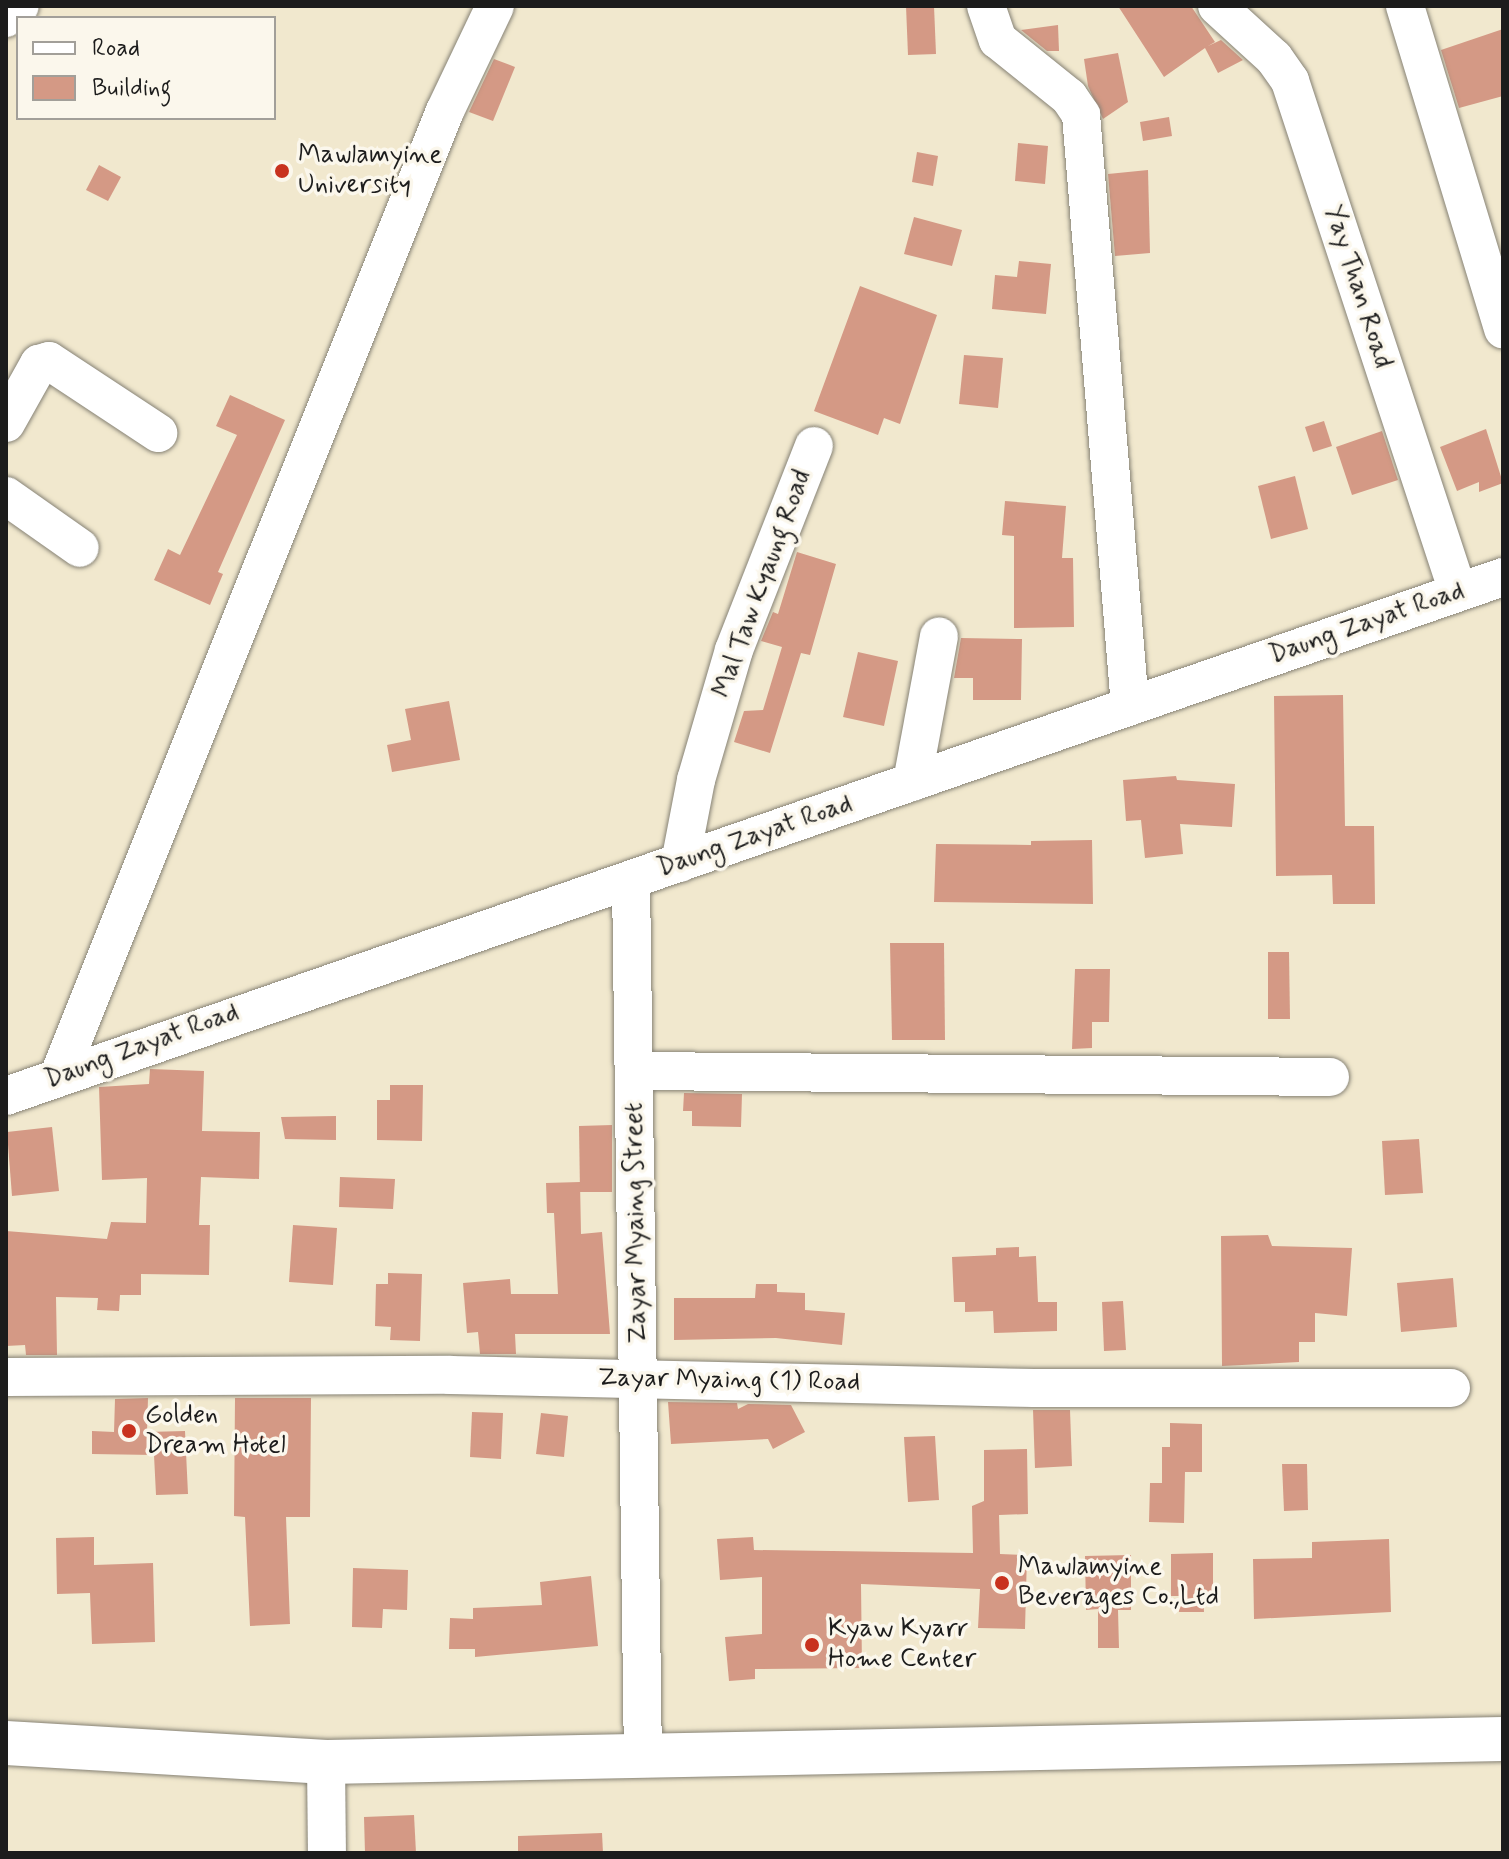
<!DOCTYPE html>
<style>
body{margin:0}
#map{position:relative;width:1509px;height:1859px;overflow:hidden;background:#f1e8ce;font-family:Mynerve,sans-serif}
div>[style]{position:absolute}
.building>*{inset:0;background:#d49985}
.roads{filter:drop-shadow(0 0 2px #868275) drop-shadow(0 0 2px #868275)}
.minor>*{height:38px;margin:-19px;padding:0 19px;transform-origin:19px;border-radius:19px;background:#fff}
.highway>*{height:44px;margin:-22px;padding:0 22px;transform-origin:22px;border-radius:22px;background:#fff}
.dots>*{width:22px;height:22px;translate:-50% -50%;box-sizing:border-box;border:4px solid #fbf7ec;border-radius:50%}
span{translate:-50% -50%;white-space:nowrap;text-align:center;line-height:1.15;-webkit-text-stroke:7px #fbf7ec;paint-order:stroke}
.poi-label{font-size:26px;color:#1c1c1c}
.left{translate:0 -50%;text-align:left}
.street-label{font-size:26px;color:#1c1c1c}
.frame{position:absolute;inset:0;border:8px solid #1c1c1c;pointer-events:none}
.legend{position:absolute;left:16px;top:16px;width:260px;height:104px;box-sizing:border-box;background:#fbf7ec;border:2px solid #a29f99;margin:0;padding:10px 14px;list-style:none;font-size:24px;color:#1c1c1c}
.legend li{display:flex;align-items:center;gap:16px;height:40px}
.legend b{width:40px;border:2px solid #a29f99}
</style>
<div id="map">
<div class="building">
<div style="clip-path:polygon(906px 6px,934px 6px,936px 54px,908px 55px)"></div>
<div style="clip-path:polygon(1118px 6px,1191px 6px,1215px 42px,1208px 46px,1221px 40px,1243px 60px,1218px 73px,1205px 48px,1164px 77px)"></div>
<div style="clip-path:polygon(1058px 25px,1059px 51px,1047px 51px,1021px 30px)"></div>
<div style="clip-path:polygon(1503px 29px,1503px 96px,1459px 108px,1441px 50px)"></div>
<div style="clip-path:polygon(1118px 53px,1128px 102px,1103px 119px,1088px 86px,1084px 59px)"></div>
<div style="clip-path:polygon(494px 59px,515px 67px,493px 121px,469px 112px)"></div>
<div style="clip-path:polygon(1169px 117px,1172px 136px,1143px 141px,1140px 122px)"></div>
<div style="clip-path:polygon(1018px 143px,1048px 146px,1045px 184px,1015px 181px)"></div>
<div style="clip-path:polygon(917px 152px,938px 156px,933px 186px,912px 182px)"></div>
<div style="clip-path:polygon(99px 165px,121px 177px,108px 201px,86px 190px)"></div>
<div style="clip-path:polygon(1148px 170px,1150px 253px,1115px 256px,1108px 174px)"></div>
<div style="clip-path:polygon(914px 217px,962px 230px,952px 266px,904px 254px)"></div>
<div style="clip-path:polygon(1019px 261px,1051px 264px,1046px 314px,992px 309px,995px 275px,1017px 277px)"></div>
<div style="clip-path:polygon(860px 286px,937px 315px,900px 424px,884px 418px,878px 435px,814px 411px)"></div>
<div style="clip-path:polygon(964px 355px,1003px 358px,998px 408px,959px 404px)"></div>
<div style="clip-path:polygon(230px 395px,285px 420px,218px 572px,223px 574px,210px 605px,154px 580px,168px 549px,180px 555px,237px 435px,216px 426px)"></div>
<div style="clip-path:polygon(1324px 421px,1332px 446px,1313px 452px,1305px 427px)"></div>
<div style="clip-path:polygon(1486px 429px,1503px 483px,1479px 492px,1479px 482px,1457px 491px,1440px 447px)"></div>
<div style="clip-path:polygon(1382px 431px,1398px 480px,1352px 495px,1336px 447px)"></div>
<div style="clip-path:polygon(1295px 476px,1308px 529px,1271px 539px,1258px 486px)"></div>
<div style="clip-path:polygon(1005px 501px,1066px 506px,1062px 558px,1073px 558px,1074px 627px,1014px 628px,1014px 536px,1002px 535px)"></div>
<div style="clip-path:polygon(797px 552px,836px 564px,810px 655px,801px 653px,770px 753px,734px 742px,744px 711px,763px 710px,782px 647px,761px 641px,773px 612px,778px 614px)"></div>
<div style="clip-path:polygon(961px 638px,1022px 639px,1021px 700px,973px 700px,973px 678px,954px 678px)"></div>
<div style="clip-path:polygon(858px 652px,898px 661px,884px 726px,843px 717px)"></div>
<div style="clip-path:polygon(1343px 695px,1345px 826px,1374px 826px,1375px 904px,1333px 904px,1332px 875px,1276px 876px,1274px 696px)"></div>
<div style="clip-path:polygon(449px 701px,460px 760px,392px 772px,387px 745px,411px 740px,405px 709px)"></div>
<div style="clip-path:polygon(1176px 776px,1177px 780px,1235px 784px,1232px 827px,1180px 824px,1183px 854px,1145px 858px,1141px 820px,1126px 821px,1123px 780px)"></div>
<div style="clip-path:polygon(1092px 840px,1093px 904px,934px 902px,936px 844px,1031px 845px,1031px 841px)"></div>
<div style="clip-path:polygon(890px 943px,944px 943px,945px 1040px,892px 1040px)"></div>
<div style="clip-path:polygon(1268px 952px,1289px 952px,1290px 1019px,1268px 1019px)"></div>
<div style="clip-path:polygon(1075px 969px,1110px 969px,1109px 1022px,1092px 1022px,1092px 1048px,1072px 1049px)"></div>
<div style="clip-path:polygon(150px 1069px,204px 1071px,202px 1131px,260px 1132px,259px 1179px,201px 1177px,199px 1225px,210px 1225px,209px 1275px,141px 1274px,141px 1295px,120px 1295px,119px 1311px,97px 1310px,98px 1298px,56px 1297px,57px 1355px,26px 1355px,25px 1345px,6px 1346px,6px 1231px,107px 1239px,111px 1222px,146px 1223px,147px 1178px,102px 1180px,99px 1087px,149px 1084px)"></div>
<div style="clip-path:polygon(390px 1085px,423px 1085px,422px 1141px,377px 1140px,377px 1100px,390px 1100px)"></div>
<div style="clip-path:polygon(684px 1093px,742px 1094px,741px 1127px,692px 1126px,692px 1111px,683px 1111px)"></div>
<div style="clip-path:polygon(336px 1116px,336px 1140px,285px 1139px,281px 1117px)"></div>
<div style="clip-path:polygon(612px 1125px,612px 1192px,580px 1192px,579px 1126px)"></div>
<div style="clip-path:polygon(52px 1127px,59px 1191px,12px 1196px,7px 1132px)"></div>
<div style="clip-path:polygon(1419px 1139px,1423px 1193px,1385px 1195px,1382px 1141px)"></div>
<div style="clip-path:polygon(340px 1177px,395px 1179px,393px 1209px,339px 1207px)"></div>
<div style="clip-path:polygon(580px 1182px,581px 1234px,602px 1232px,610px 1334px,515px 1334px,516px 1354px,480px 1354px,478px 1332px,467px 1333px,463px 1283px,510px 1279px,511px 1294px,558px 1294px,554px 1213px,547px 1213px,546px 1183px)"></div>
<div style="clip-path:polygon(293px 1225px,337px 1228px,333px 1285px,289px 1282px)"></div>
<div style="clip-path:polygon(1268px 1235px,1272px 1246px,1352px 1248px,1347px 1316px,1315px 1313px,1315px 1342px,1299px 1342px,1299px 1362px,1222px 1366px,1221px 1236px)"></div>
<div style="clip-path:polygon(1019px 1247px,1019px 1257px,1036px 1256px,1038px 1302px,1057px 1302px,1057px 1331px,994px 1333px,993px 1311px,965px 1312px,965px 1302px,954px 1302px,952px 1257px,996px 1255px,996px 1248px)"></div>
<div style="clip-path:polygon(388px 1273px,422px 1274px,420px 1341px,390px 1340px,391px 1327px,375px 1326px,376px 1284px,388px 1284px)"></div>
<div style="clip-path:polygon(1453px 1278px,1457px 1327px,1401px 1332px,1397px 1283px)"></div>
<div style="clip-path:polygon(756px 1284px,777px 1284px,777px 1292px,805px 1293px,805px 1310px,845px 1313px,842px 1345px,776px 1338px,674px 1340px,674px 1298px,755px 1298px)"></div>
<div style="clip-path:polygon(1123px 1301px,1126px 1350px,1104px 1351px,1102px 1302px)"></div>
<div style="clip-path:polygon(148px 1398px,147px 1432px,185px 1431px,188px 1494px,156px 1495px,154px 1455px,92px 1454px,92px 1431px,114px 1432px,115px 1399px)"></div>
<div style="clip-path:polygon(235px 1398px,311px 1398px,310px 1517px,286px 1517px,290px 1624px,250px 1626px,245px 1517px,234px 1516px)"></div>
<div style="clip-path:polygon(668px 1402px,737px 1403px,738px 1409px,748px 1404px,791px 1405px,805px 1432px,773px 1449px,768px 1439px,671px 1444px)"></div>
<div style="clip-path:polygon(1033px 1410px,1070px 1410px,1072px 1466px,1035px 1468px)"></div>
<div style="clip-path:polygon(472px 1412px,503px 1413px,501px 1459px,470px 1457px)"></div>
<div style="clip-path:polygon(541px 1413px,568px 1416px,564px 1457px,536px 1454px)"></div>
<div style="clip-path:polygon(1170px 1423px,1202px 1424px,1202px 1472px,1185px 1472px,1184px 1523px,1149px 1522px,1150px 1483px,1162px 1483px,1162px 1447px,1170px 1447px)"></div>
<div style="clip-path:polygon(935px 1436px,939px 1500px,908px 1502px,904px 1437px)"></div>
<div style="clip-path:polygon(1027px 1449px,1028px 1514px,999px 1515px,1000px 1554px,1027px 1555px,1025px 1629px,978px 1628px,980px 1589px,861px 1584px,862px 1668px,755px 1669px,755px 1679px,729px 1681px,725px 1637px,762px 1634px,762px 1577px,720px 1580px,717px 1539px,753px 1537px,754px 1550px,973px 1553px,972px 1506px,984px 1501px,984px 1450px)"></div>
<div style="clip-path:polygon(1282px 1464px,1307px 1464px,1308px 1510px,1284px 1511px)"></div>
<div style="clip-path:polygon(94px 1537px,94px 1565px,153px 1563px,155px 1642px,92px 1644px,90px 1593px,57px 1594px,56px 1538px)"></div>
<div style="clip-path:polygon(1389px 1539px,1391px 1612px,1254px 1619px,1253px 1559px,1312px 1558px,1312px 1542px)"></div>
<div style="clip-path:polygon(1213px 1553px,1213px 1594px,1203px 1594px,1204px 1612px,1179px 1612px,1179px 1596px,1171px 1596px,1171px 1554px)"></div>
<div style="clip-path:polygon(1131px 1555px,1131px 1610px,1118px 1610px,1119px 1648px,1098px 1648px,1098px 1609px,1086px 1610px,1085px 1556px)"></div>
<div style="clip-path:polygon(353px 1568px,408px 1570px,407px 1610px,383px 1609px,382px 1628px,352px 1627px)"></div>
<div style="clip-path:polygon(591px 1576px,598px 1646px,475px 1657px,475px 1649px,449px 1649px,450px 1618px,473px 1619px,473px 1608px,542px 1605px,540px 1582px)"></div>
<div style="clip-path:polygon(414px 1815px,416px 1853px,365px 1853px,364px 1817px)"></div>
<div style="clip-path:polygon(602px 1833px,603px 1853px,518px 1853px,518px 1836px)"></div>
</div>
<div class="roads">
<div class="minor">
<div style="left:986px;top:6px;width:36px;rotate:71deg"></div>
<div style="left:998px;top:40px;width:91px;rotate:38.8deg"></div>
<div style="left:1069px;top:97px;width:22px;rotate:56deg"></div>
<div style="left:1081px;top:115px;width:593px;rotate:85.26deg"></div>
<div style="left:1217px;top:6px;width:77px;rotate:42.4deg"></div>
<div style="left:1274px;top:58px;width:28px;rotate:55deg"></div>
<div style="left:1290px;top:81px;width:538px;rotate:71.8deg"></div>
<div style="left:1405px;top:6px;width:338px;rotate:73.1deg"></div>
<div style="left:6px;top:18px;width:18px;rotate:-41deg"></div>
<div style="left:6px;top:423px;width:68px;rotate:-60.8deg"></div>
<div style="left:39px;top:364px;width:10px;rotate:-17deg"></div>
<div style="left:49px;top:361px;width:131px;rotate:33.4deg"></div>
<div style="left:6px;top:496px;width:90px;rotate:35.1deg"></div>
<div style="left:912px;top:782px;width:148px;rotate:-79.5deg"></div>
<div style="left:680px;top:863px;width:85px;rotate:-79.1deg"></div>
<div style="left:696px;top:780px;width:135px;rotate:-73.7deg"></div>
<div style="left:734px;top:650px;width:219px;rotate:-68.6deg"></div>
<div style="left:631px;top:880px;width:878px;rotate:89.22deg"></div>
<div style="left:635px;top:1071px;width:695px;rotate:0.49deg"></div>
<div style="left:59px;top:1075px;width:1038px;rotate:-68.18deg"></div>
<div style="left:445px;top:111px;width:116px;rotate:-64.5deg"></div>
<div style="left:6px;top:1096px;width:1584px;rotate:-19.12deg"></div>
<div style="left:6px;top:1377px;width:444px;rotate:-0.3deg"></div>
<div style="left:450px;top:1375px;width:584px;rotate:1.28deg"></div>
<div style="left:1034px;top:1388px;width:417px"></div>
<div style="left:326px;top:1762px;width:91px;rotate:89.4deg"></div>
</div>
<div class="highway">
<div style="left:6px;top:1743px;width:321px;rotate:3.4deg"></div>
<div style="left:326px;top:1762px;width:1177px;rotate:-1.12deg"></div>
</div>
</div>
<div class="dots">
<div style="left:282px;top:171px;background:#c8321e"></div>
<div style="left:129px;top:1431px;background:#c8321e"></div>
<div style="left:1002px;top:1583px;background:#c8321e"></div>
<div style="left:812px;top:1645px;background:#c8321e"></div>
</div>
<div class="poi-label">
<span class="left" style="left:298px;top:171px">Mawlamyine<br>University</span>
<span class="left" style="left:145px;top:1431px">Golden<br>Dream Hotel</span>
<span class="left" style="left:1018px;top:1583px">Mawlamyine<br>Beverages Co.,Ltd</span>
<span class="left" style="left:828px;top:1645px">Kyaw Kyarr<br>Home Center</span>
</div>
<div class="street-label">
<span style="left:1357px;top:287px;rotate:72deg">Yay Than Road</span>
<span style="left:763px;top:584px;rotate:-70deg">Mal Taw Kyaung Road</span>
<span style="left:1367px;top:624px;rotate:-19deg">Daung Zayat Road</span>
<span style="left:755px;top:837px;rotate:-19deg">Daung Zayat Road</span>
<span style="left:142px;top:1047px;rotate:-20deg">Daung Zayat Road</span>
<span style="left:637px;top:1223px;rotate:-91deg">Zayar Myaing Street</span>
<span style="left:729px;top:1381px;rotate:1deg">Zayar Myaing (1) Road</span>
</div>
<div class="frame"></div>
<ul class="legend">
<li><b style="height:10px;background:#fff"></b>Road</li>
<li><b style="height:22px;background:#d49985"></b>Building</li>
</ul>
</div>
